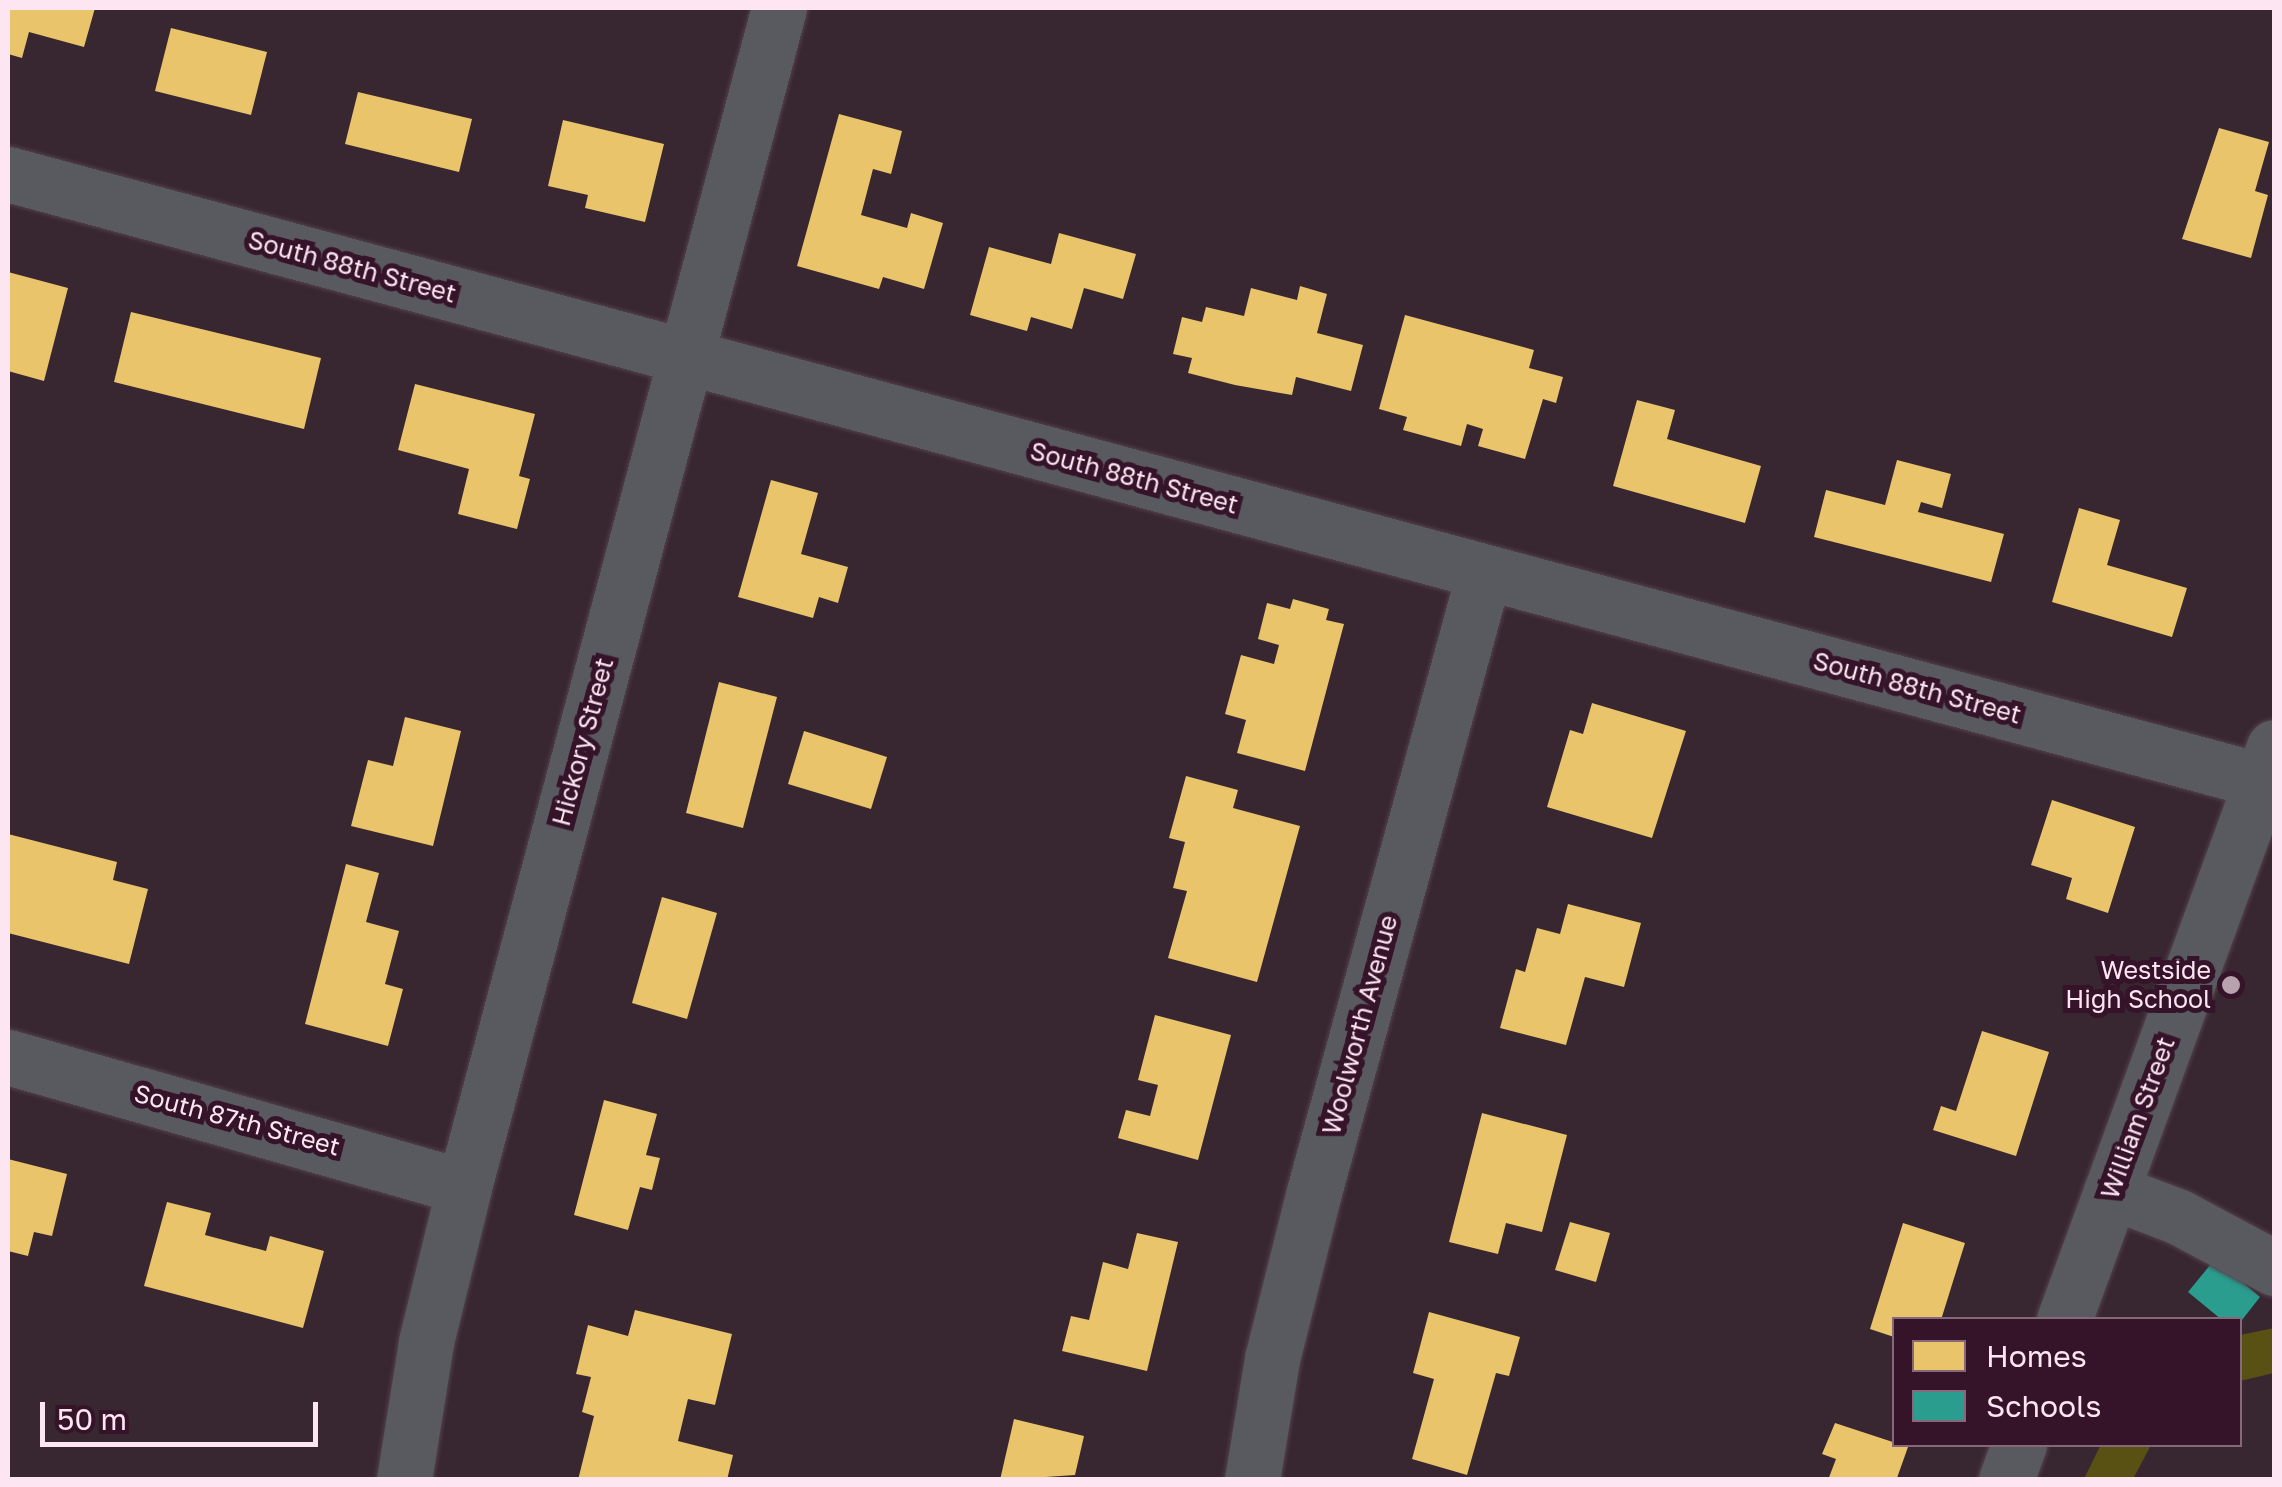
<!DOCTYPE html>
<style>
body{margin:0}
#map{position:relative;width:2282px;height:1487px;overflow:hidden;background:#382631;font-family:"Golos Text",sans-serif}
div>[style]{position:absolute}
.green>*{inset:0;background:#595014}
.homes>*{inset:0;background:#e9c46a}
.schools>*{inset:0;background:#2a9d8f}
.roads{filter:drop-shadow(0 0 2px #52424b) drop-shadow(0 0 2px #52424b)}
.minor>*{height:55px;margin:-27.5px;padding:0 27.5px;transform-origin:27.5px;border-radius:27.5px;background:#595a5f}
.dots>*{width:28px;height:28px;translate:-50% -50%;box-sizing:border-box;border:5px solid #351429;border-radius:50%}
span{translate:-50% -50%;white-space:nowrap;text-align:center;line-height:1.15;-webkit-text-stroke:10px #351429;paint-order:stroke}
.street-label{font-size:25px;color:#fde5f2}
.poi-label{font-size:25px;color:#fde5f2}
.right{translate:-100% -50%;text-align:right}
.frame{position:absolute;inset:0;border:10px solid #fde5f2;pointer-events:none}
.legend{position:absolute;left:1892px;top:1317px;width:350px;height:130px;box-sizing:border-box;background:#351429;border:2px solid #856879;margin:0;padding:12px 18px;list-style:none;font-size:30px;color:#fde5f2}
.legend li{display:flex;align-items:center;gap:20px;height:50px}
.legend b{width:50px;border:2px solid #856879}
.scale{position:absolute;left:40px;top:1402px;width:278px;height:45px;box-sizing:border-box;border:5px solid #fde5f2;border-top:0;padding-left:12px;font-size:30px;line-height:35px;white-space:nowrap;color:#fde5f2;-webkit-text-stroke:8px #351429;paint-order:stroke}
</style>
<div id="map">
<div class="green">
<div style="clip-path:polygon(2274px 1328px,2274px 1373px,2240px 1381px,2240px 1335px)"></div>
<div style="clip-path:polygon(2101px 1444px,2151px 1444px,2151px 1445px,2133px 1479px,2084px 1479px)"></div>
</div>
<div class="homes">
<div style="clip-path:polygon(8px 8px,95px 8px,84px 47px,29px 32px,22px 58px,8px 54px)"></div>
<div style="clip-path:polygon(171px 28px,267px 52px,251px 115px,155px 91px)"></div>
<div style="clip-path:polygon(358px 92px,472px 119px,459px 172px,345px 144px)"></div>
<div style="clip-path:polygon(839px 114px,902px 131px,891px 174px,873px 169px,861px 215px,907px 228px,911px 213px,943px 223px,924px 289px,883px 277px,879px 289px,797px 266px)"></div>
<div style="clip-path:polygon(563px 120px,664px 144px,645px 222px,585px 208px,588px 195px,548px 186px)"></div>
<div style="clip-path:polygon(2219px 128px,2269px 142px,2255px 191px,2268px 195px,2251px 258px,2182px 239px)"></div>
<div style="clip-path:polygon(1059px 233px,1136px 254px,1123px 299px,1084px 288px,1072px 329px,1031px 317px,1027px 331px,970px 315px,989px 247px,1051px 264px)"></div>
<div style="clip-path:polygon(8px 272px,68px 288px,44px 381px,8px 371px)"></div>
<div style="clip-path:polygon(1300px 286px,1327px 294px,1317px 333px,1363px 345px,1351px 391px,1296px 377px,1292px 395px,1235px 385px,1188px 373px,1192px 358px,1173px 354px,1182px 317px,1202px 322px,1206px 307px,1244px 316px,1251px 288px,1297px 300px)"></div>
<div style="clip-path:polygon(131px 312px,321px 358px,304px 429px,114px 382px)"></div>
<div style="clip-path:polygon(1405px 315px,1534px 350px,1529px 368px,1563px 377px,1556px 403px,1543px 399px,1525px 459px,1478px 446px,1483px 429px,1467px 424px,1461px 446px,1403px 430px,1407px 417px,1379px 409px)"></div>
<div style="clip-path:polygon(415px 384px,535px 414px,519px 476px,530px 479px,517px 529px,458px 514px,469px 469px,398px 450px)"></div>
<div style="clip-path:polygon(1637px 400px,1675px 410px,1667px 439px,1761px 466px,1745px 523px,1613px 486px)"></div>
<div style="clip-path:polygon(1897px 460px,1951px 474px,1942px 508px,1921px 502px,1918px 512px,2004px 534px,1991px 582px,1814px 537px,1826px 490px,1885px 505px)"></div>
<div style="clip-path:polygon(771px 480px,818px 493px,801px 554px,848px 567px,838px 603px,819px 597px,813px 618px,738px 597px)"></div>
<div style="clip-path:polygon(2079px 508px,2120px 520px,2107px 565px,2187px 588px,2172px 637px,2052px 602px)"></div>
<div style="clip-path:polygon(1293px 599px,1329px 609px,1326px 620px,1344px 624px,1305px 771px,1237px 753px,1246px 720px,1225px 714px,1241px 655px,1274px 664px,1279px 645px,1258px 639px,1267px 603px,1290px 609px)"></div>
<div style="clip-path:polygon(719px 682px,777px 697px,743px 828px,686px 813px)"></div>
<div style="clip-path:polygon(1592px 703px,1686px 731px,1652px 838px,1547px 807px,1570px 730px,1583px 734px)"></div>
<div style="clip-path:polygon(405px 717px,461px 731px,433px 846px,351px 826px,368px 760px,393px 766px)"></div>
<div style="clip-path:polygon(804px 731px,887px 757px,871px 809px,788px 784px)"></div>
<div style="clip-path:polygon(1186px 776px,1238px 790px,1233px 808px,1300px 826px,1257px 982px,1168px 958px,1187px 891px,1173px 888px,1185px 842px,1169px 838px)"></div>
<div style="clip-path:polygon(2052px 800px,2135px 827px,2108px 913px,2066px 899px,2072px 878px,2031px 865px)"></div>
<div style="clip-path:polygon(8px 834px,117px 862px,113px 880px,148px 889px,129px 964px,8px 933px)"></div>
<div style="clip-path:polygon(346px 864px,379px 873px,366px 922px,399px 931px,385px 984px,403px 989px,388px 1046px,305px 1024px)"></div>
<div style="clip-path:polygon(662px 897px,717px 913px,687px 1019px,632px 1003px)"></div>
<div style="clip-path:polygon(1568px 904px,1641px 923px,1624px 987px,1585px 977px,1566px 1045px,1500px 1028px,1516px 969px,1525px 972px,1537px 928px,1560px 934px)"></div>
<div style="clip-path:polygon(1155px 1015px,1231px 1035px,1198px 1160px,1118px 1138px,1126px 1110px,1150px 1116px,1158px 1085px,1138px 1080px)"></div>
<div style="clip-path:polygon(1982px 1031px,2049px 1052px,2016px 1156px,1933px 1130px,1941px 1106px,1956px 1111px)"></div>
<div style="clip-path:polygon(604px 1100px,657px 1114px,646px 1155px,660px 1158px,652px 1190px,640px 1187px,628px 1230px,574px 1215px)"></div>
<div style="clip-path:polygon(1482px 1113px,1567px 1135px,1542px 1232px,1506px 1223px,1498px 1254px,1449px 1242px)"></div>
<div style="clip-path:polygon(8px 1159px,67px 1174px,52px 1236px,34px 1232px,28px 1256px,8px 1251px)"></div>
<div style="clip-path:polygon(167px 1202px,211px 1213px,205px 1235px,266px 1251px,270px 1236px,324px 1251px,303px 1328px,144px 1286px)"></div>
<div style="clip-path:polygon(1570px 1222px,1610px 1233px,1596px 1282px,1555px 1270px)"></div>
<div style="clip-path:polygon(1903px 1223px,1965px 1243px,1941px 1320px,1894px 1320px,1894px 1337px,1870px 1329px)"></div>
<div style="clip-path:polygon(1137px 1233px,1178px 1242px,1147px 1371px,1062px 1351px,1071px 1316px,1089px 1320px,1103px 1262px,1128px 1269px)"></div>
<div style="clip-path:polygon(635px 1310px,732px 1334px,715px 1405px,688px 1399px,678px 1441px,733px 1455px,727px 1480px,578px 1480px,594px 1416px,582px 1412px,591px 1377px,576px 1374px,588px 1325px,628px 1336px)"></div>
<div style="clip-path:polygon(1429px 1312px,1520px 1337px,1509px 1376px,1496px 1373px,1467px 1475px,1412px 1459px,1434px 1379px,1413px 1373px)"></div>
<div style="clip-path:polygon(1014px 1419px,1084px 1436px,1075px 1475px,1000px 1480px)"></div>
<div style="clip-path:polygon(1835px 1423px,1908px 1447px,1897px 1478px,1828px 1480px,1836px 1459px,1822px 1454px)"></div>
</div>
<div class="schools">
<div style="clip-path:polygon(2215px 1259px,2260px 1297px,2242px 1320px,2222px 1320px,2188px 1292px)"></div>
</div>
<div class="roads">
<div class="minor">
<div style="left:8px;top:174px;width:2347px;rotate:15.07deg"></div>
<div style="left:8px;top:1057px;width:474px;rotate:15.9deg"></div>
<div style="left:2111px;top:1191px;width:73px;rotate:20.9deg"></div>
<div style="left:2179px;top:1217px;width:108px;rotate:28.2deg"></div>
<div style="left:2064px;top:1320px;width:610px;rotate:-69.87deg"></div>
<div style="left:404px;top:1480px;width:140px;rotate:-80.9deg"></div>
<div style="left:426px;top:1342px;width:160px;rotate:-76.2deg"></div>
<div style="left:464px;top:1187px;width:1220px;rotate:-75.04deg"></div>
<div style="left:1252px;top:1480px;width:123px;rotate:-80.6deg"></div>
<div style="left:1272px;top:1359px;width:172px;rotate:-75.9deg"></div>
<div style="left:1314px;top:1192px;width:642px;rotate:-74.64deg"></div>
<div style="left:2006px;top:1480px;width:38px;rotate:-70deg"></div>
</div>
</div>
<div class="dots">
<div style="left:2231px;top:985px;background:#b8a2ae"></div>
</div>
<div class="street-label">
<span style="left:352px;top:267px;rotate:15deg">South 88th Street</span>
<span style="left:1134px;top:478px;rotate:15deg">South 88th Street</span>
<span style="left:1917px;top:688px;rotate:15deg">South 88th Street</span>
<span style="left:583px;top:742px;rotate:-75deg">Hickory Street</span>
<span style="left:1360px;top:1025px;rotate:-75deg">Woolworth Avenue</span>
<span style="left:2138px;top:1118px;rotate:-70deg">William Street</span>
<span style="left:237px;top:1120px;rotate:15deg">South 87th Street</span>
</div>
<div class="poi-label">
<span class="right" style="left:2211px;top:985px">Westside<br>High School</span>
</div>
<div class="frame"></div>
<ul class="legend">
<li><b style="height:28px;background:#e9c46a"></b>Homes</li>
<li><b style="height:28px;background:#2a9d8f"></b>Schools</li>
</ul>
<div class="scale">50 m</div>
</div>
